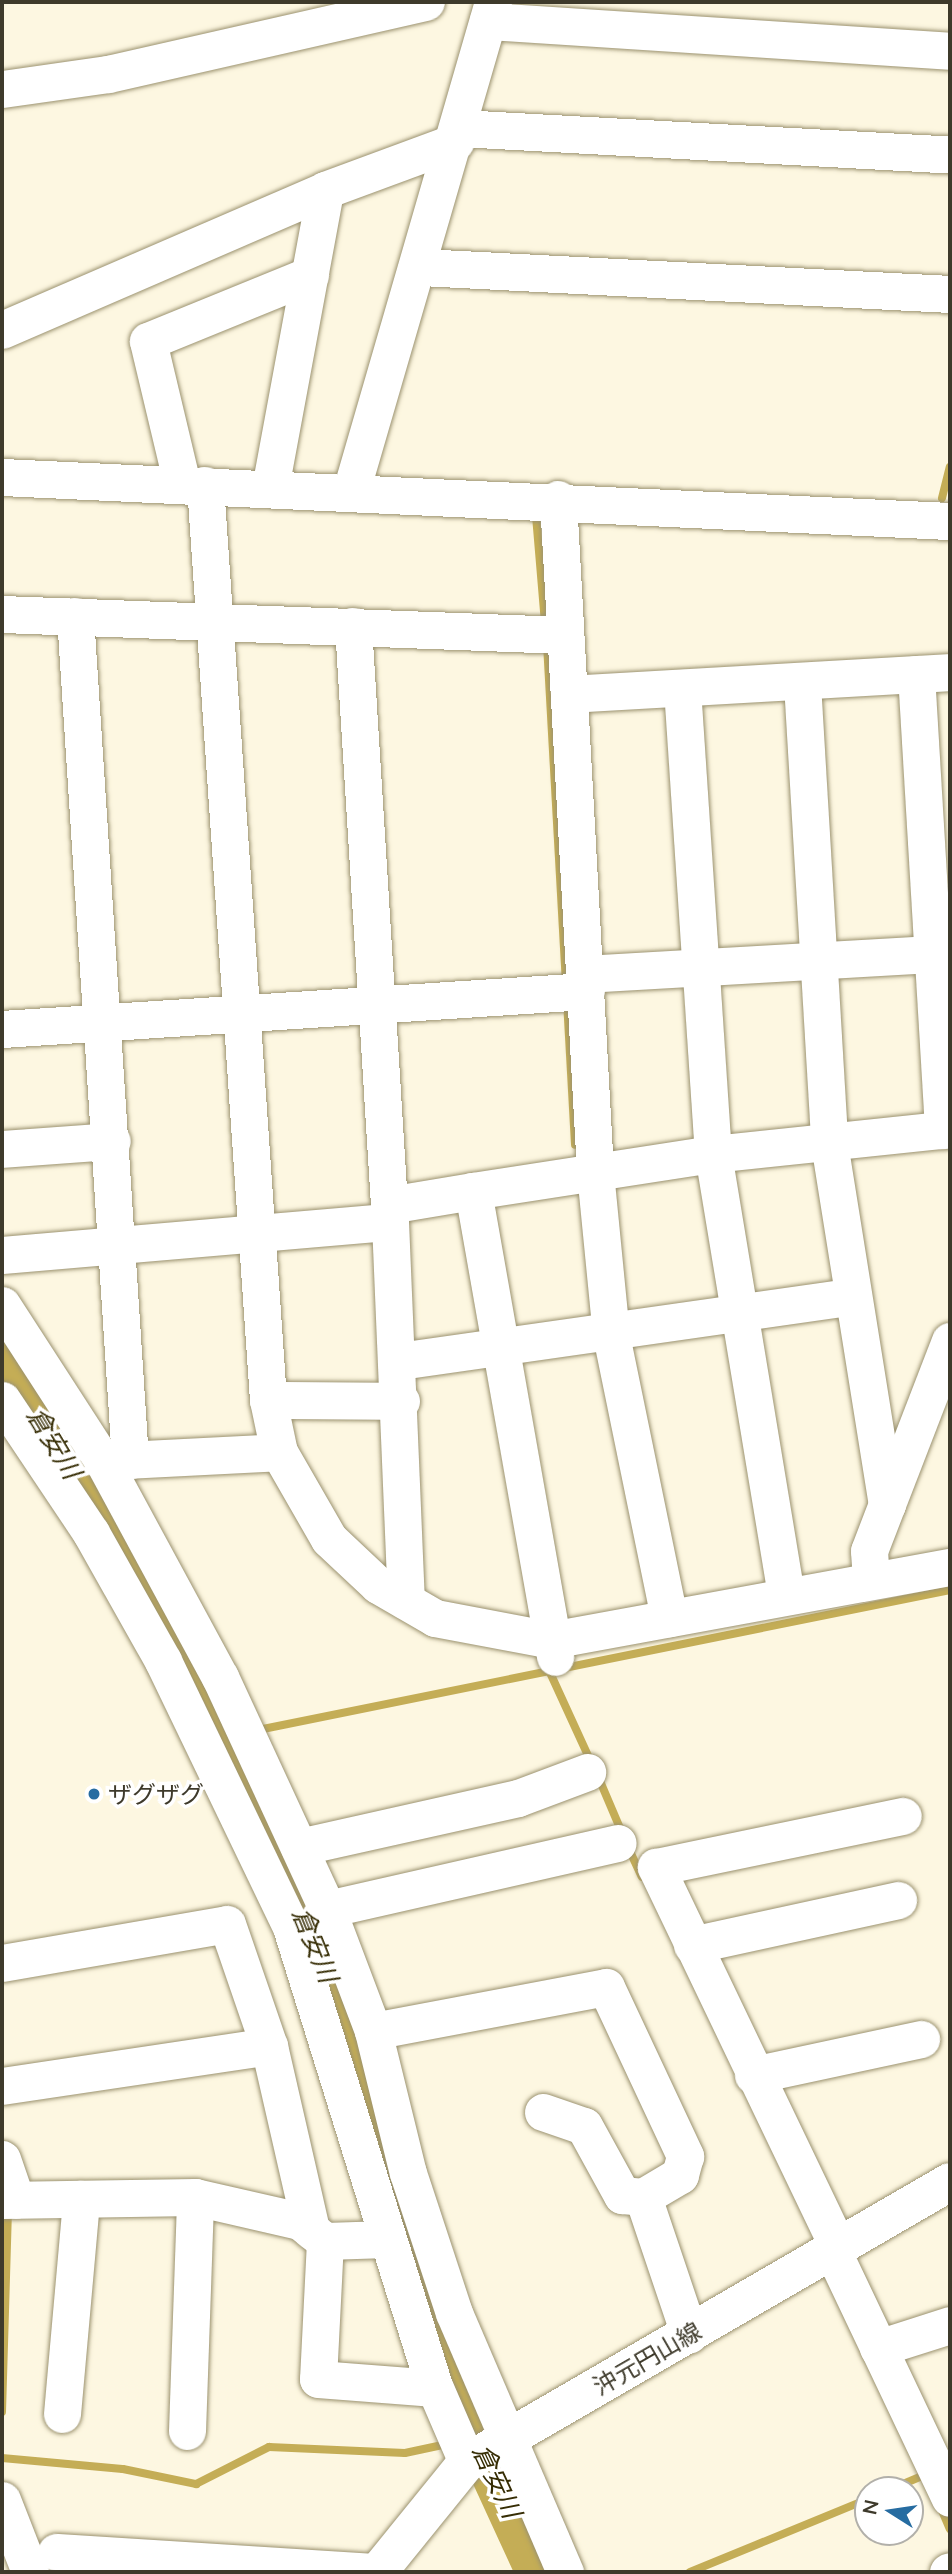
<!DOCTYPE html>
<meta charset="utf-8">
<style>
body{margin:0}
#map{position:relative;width:952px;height:2574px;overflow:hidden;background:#fdf7e1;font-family:Lato,"Noto Sans JP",sans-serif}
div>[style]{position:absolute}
.stream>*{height:8px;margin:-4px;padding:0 4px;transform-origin:4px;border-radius:4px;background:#c4ad56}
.river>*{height:46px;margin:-23px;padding:0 23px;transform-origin:23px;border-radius:23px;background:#c4ad56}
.roads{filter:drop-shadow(0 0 2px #9b926f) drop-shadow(0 0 2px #9b926f)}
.minor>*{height:37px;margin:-18.5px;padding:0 18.5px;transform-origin:18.5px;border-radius:18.5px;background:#fff}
.major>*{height:38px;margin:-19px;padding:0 19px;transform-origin:19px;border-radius:19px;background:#fff}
.dots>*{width:19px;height:19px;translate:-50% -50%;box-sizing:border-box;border:4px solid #fff;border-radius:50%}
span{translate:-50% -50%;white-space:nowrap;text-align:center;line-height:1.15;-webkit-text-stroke:7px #fff;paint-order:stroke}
.poi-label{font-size:24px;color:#3e3a2b}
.left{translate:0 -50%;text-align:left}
.street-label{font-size:24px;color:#3e3a2b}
.water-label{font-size:26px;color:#362d05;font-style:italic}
.frame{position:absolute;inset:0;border:4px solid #3e3a2b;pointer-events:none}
.north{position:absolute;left:854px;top:2476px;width:70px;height:70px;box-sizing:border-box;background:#fff;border:2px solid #b2b0aa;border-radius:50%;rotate:282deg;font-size:19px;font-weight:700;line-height:28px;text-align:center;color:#3e3a2b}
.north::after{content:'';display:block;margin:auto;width:24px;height:32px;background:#266ca1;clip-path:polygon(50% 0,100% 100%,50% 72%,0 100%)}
</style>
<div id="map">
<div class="stream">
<div style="left:942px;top:498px;width:32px;rotate:-76deg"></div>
<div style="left:536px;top:516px;width:108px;rotate:85.2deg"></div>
<div style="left:547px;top:644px;width:341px;rotate:86.8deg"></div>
<div style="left:567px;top:1001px;width:144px;rotate:86.8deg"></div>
<div style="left:547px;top:1666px;width:106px;rotate:65.4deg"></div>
<div style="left:258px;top:1730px;width:706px;rotate:-11.44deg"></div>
<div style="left:597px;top:1774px;width:64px;rotate:67deg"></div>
<div style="left:627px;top:1845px;width:35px;rotate:65deg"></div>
<div style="left:2px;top:2412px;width:203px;rotate:-88.3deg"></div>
<div style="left:2px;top:2458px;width:121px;rotate:5.2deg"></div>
<div style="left:123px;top:2469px;width:75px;rotate:11.6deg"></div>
<div style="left:196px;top:2484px;width:82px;rotate:-26.9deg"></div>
<div style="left:269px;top:2447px;width:136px;rotate:2.5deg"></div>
<div style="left:405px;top:2453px;width:43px;rotate:-12.1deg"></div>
<div style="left:889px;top:2490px;width:39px;rotate:-23deg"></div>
<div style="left:940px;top:2506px;width:25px;rotate:67deg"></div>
<div style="left:690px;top:2572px;width:192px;rotate:-22.3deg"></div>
</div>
<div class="river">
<div style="left:2px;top:1358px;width:364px;rotate:58.7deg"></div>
<div style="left:191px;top:1669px;width:225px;rotate:65deg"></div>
<div style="left:286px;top:1873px;width:168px;rotate:68.3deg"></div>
<div style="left:348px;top:2029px;width:191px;rotate:74.2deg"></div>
<div style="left:400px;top:2213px;width:230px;rotate:71.3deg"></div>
<div style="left:474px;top:2431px;width:155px;rotate:65.3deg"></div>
</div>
<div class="roads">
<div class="minor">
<div style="left:488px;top:21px;width:463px;rotate:3.7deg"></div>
<div style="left:2px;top:89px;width:107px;rotate:-8.1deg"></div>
<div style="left:108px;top:74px;width:326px;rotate:-12.8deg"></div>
<div style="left:459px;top:128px;width:492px;rotate:3.1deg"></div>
<div style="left:421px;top:267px;width:530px;rotate:2.92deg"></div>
<div style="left:2px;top:330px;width:352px;rotate:-23.4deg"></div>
<div style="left:325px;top:190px;width:139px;rotate:-20.3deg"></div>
<div style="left:2px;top:477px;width:949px;rotate:2.66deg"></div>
<div style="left:182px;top:484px;width:147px;rotate:-103.4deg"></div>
<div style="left:148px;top:341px;width:175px;rotate:-22.2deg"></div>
<div style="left:205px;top:485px;width:917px;rotate:86.06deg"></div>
<div style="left:268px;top:1400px;width:53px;rotate:78.1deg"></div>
<div style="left:279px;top:1452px;width:100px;rotate:60.1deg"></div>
<div style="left:329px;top:1539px;width:67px;rotate:43.2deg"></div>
<div style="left:378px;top:1585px;width:66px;rotate:30.1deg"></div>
<div style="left:435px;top:1618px;width:118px;rotate:10.7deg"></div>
<div style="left:551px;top:1640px;width:406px;rotate:-10.4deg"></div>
<div style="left:270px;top:488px;width:303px;rotate:-79.5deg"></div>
<div style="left:351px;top:491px;width:509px;rotate:-73.81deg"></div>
<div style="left:558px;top:499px;width:674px;rotate:86.85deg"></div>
<div style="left:595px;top:1172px;width:164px;rotate:84.4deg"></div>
<div style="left:611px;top:1335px;width:289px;rotate:78.4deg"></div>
<div style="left:2px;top:614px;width:561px;rotate:2.14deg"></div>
<div style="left:75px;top:616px;width:846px;rotate:86.27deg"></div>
<div style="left:353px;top:626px;width:580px;rotate:86.44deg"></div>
<div style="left:916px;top:674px;width:457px;rotate:86.6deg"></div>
<div style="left:802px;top:683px;width:461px;rotate:86.6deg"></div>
<div style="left:829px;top:1143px;width:366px;rotate:80.9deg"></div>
<div style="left:887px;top:1504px;width:50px;rotate:111deg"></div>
<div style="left:869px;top:1551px;width:29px;rotate:86deg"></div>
<div style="left:682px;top:688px;width:467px;rotate:86.2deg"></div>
<div style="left:713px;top:1154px;width:446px;rotate:80.6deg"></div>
<div style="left:569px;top:694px;width:382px;rotate:-3.3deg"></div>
<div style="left:585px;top:974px;width:346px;rotate:-3.3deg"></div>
<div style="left:2px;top:1029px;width:585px;rotate:-3.72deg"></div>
<div style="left:2px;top:1149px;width:110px;rotate:-4.2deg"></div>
<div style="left:473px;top:1191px;width:473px;rotate:80deg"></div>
<div style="left:390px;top:1222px;width:379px;rotate:87.6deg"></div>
<div style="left:2px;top:1255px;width:389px;rotate:-4.9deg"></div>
<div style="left:390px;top:1222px;width:17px;rotate:-93deg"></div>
<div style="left:389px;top:1205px;width:85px;rotate:-9.5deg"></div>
<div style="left:473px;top:1191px;width:243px;rotate:-8.8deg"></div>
<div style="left:713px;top:1154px;width:238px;rotate:-6deg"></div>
<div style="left:2px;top:1305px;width:186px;rotate:57.1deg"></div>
<div style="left:103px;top:1461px;width:246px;rotate:61.6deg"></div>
<div style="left:220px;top:1677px;width:255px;rotate:65.2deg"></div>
<div style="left:327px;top:1909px;width:130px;rotate:69.3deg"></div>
<div style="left:373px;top:2031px;width:146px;rotate:76.2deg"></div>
<div style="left:408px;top:2173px;width:147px;rotate:71.8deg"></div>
<div style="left:454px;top:2313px;width:282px;rotate:66.8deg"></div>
<div style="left:399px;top:1361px;width:455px;rotate:-8.1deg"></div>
<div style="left:2px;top:1400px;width:160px;rotate:56.2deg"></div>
<div style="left:91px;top:1533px;width:147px;rotate:60.6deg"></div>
<div style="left:163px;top:1661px;width:295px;rotate:64.3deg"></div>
<div style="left:291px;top:1927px;width:483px;rotate:72.7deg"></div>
<div style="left:268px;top:1400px;width:133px;rotate:0.4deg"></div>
<div style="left:104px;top:1461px;width:175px;rotate:-2.9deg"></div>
<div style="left:887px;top:1504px;width:175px;rotate:-68.9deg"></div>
<div style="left:299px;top:1847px;width:224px;rotate:-12.6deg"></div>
<div style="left:518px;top:1798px;width:74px;rotate:-20.6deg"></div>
<div style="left:327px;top:1909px;width:298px;rotate:-12.8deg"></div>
<div style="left:692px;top:1945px;width:211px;rotate:-12.3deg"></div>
<div style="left:2px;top:1963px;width:228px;rotate:-9.8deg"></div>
<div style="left:227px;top:1924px;width:129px;rotate:71deg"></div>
<div style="left:269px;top:2046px;width:189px;rotate:77.1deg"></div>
<div style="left:373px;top:2031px;width:237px;rotate:-10.7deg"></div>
<div style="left:606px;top:1987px;width:187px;rotate:64.9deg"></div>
<div style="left:685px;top:2156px;width:20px;rotate:105deg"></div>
<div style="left:680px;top:2175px;width:43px;rotate:149.3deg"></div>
<div style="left:643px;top:2197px;width:145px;rotate:71.4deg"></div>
<div style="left:753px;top:2075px;width:172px;rotate:-12.1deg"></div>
<div style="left:2px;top:2086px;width:270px;rotate:-8.5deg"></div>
<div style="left:543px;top:2112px;width:43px;rotate:18.9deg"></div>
<div style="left:584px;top:2126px;width:79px;rotate:61.2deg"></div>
<div style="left:622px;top:2195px;width:21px;rotate:5deg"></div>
<div style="left:2px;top:2159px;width:43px;rotate:71.1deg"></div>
<div style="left:2px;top:2200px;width:193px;rotate:-0.9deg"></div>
<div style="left:195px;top:2197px;width:108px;rotate:12.9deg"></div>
<div style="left:300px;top:2221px;width:32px;rotate:39deg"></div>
<div style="left:325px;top:2241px;width:138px;rotate:92.9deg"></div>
<div style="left:318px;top:2379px;width:117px;rotate:4.4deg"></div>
<div style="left:435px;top:2388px;width:81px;rotate:66.6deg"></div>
<div style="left:325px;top:2241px;width:62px;rotate:-1.8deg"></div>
<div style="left:839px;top:2249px;width:424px;rotate:-115.6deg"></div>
<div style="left:656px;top:1867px;width:252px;rotate:-11.7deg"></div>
<div style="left:833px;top:2252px;width:272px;rotate:64.6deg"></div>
<div style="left:878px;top:2348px;width:76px;rotate:-17.7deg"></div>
<div style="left:62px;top:2414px;width:216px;rotate:-84.9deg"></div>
<div style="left:187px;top:2431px;width:234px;rotate:-88deg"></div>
<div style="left:2px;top:2500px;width:77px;rotate:68.7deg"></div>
<div style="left:56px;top:2552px;width:316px;rotate:3.6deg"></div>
<div style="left:948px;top:2572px;width:2px;rotate:-27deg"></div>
</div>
<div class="major">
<div style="left:378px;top:2572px;width:141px;rotate:-51deg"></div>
<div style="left:467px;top:2462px;width:558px;rotate:-30.1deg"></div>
</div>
</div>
<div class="dots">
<div style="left:94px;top:1794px;background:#266ca1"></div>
</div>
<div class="poi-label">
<span class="left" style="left:108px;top:1794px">ザグザグ</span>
</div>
<div class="street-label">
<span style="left:647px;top:2358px;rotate:-30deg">沖元円山線</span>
</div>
<div class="water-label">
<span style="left:54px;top:1443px;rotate:59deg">倉安川</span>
<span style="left:315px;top:1945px;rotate:68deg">倉安川</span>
<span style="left:497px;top:2481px;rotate:65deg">倉安川</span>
</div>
<div class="frame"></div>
<div class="north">N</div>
</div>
